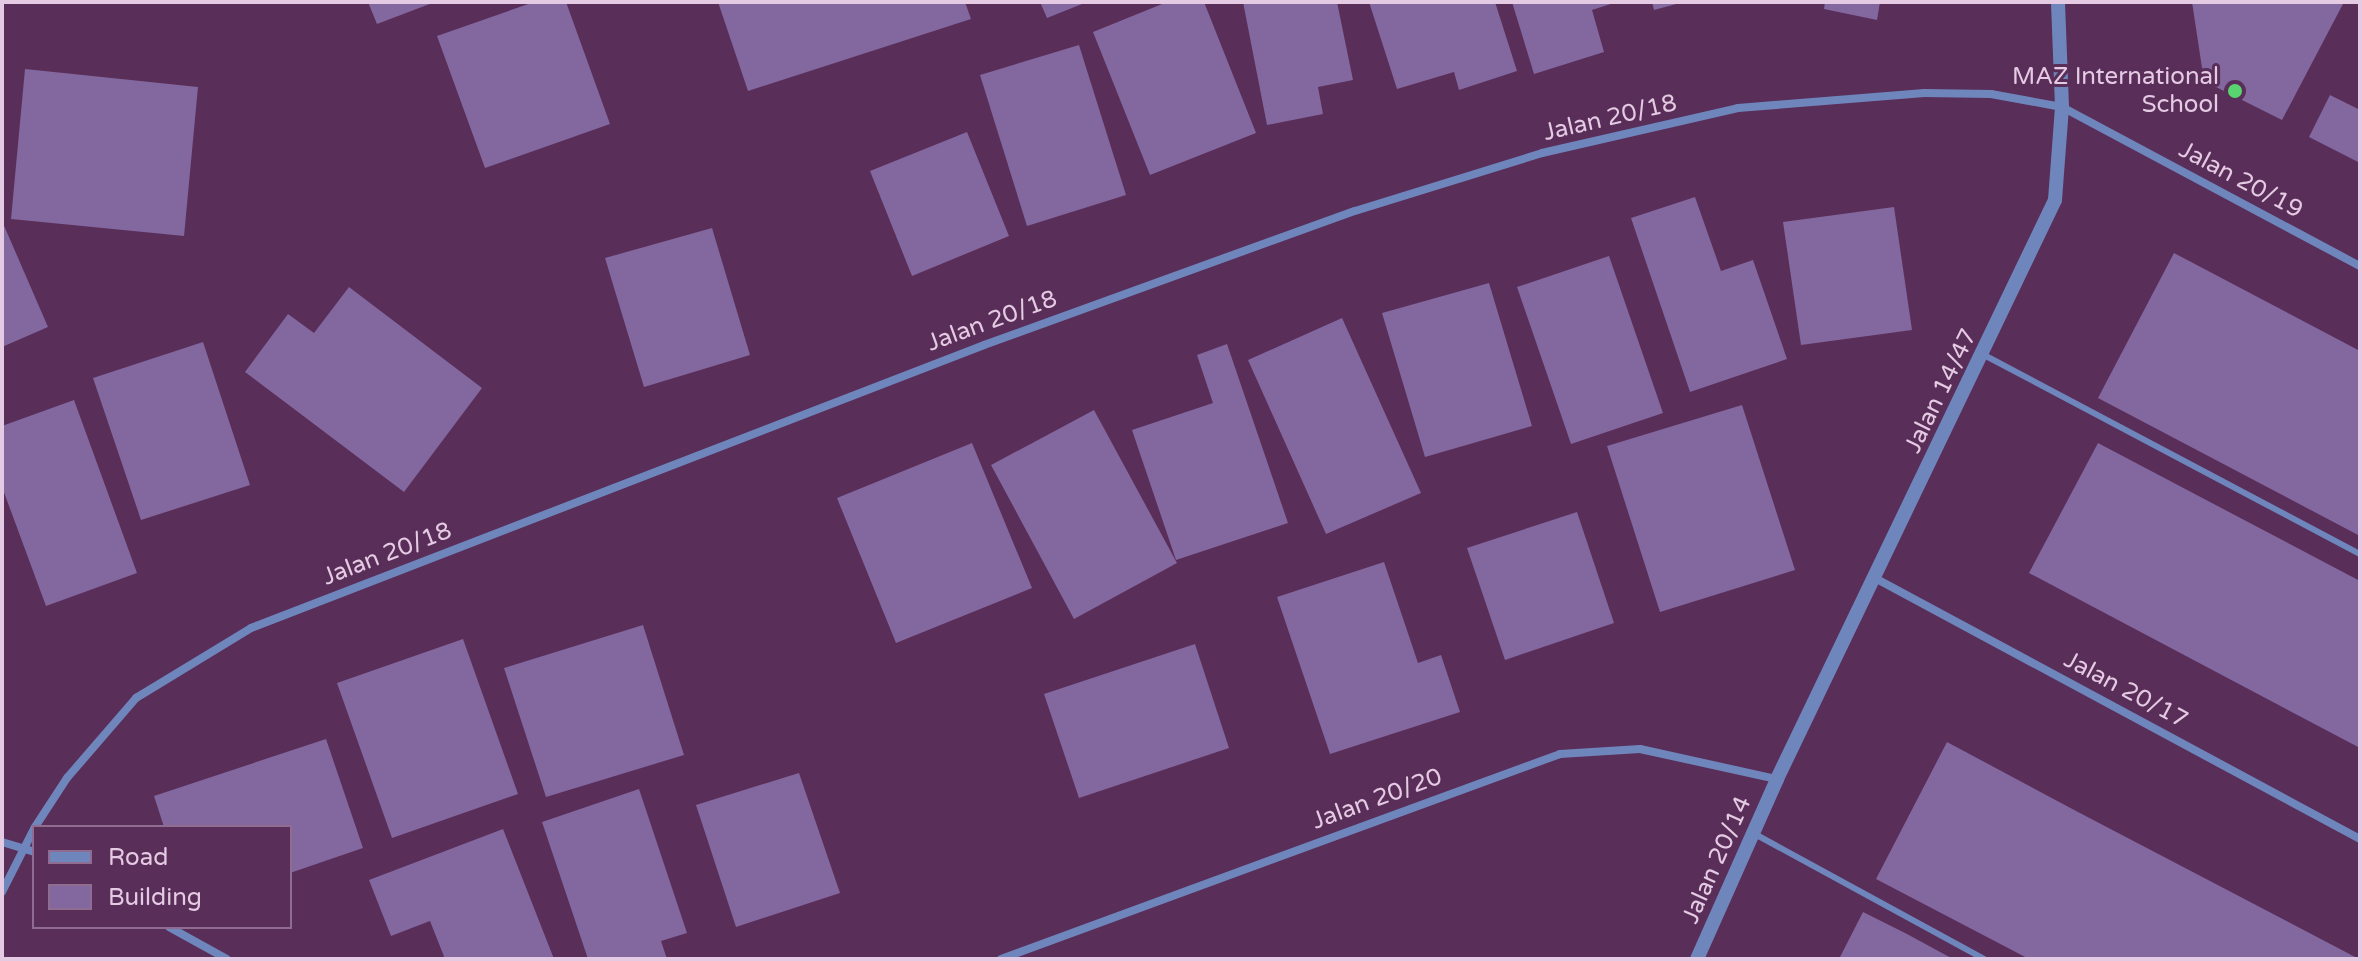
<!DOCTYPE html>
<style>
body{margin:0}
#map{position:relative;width:2362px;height:961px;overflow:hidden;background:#592e59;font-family:"Varela Round",sans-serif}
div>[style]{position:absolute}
.building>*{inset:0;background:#83679f}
.service>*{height:6px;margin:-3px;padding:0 3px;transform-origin:3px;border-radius:3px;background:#6f86bd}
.minor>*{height:8px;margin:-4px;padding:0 4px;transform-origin:4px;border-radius:4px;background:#6f86bd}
.tertiary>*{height:14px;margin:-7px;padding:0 7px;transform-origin:7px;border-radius:7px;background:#6f86bd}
.dots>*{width:22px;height:22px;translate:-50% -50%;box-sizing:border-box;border:4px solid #592e59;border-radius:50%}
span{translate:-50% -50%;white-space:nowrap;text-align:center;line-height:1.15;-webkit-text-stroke:6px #592e59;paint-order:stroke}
.poi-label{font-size:24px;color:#e5cae4}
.right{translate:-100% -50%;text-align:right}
.street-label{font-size:24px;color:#e5cae4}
.frame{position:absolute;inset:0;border:4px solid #e5cae4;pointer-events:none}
.legend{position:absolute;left:32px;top:825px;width:260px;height:104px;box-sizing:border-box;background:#592e59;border:2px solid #916c91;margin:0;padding:10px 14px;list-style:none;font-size:24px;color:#e5cae4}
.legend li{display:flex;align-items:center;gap:16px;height:40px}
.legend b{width:40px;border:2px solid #916c91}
</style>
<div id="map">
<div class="building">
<div style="clip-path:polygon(368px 2px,435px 2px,377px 24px)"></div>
<div style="clip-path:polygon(534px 2px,566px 2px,610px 124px,485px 168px,437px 36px)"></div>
<div style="clip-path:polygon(718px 2px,965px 2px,971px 19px,748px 91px)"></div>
<div style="clip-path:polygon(1040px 2px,1087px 2px,1047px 18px)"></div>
<div style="clip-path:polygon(1167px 2px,1204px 2px,1256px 133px,1150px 175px,1093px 32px)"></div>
<div style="clip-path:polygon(1243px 2px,1337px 2px,1353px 80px,1318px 87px,1323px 114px,1267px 125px)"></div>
<div style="clip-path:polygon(1369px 2px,1495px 2px,1517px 71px,1459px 90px,1454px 72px,1397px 89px)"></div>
<div style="clip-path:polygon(1512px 2px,1617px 2px,1592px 10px,1604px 52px,1534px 74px)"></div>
<div style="clip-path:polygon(1652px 2px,1680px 2px,1680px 3px,1654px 10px)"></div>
<div style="clip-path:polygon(1825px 2px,1880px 2px,1877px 20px,1824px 9px)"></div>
<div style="clip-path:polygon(2192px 2px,2344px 2px,2282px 120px,2204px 81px)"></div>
<div style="clip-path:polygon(1079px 45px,1126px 195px,1027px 226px,980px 75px)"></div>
<div style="clip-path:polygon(25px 69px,198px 87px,184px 236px,11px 219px)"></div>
<div style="clip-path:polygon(2330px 95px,2360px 110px,2360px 163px,2309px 137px)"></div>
<div style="clip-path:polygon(967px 132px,1009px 236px,912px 276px,870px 171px)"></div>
<div style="clip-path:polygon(1695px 197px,1721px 271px,1753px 260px,1787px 359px,1690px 392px,1631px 218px)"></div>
<div style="clip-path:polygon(1894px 207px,1912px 330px,1801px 345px,1783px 222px)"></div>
<div style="clip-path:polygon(2px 221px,48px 327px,2px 347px)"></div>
<div style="clip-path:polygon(712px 228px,750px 355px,644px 387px,605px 258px)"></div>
<div style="clip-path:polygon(2174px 253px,2360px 351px,2360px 536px,2098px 398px)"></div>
<div style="clip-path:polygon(1609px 256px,1663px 413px,1571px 444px,1517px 287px)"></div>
<div style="clip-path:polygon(1489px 283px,1532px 426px,1425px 457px,1382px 313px)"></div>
<div style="clip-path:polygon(349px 287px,482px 388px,404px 492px,245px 372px,288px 314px,314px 333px)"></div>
<div style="clip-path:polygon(1342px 318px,1421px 493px,1326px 534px,1248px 360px)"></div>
<div style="clip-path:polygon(203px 342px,250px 485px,141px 520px,93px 378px)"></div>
<div style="clip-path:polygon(1227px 344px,1288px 523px,1176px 560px,1132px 430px,1213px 403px,1197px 355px)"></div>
<div style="clip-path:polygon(74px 400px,137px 573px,46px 606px,2px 487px,2px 426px)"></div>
<div style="clip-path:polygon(1742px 405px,1795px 570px,1660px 612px,1607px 446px)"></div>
<div style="clip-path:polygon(1094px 410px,1177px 563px,1074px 619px,991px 465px)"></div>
<div style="clip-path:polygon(972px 443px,1032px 588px,896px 643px,837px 498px)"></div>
<div style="clip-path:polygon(2098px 443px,2360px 581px,2360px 748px,2029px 573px)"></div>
<div style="clip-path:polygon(1577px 512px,1614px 623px,1505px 660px,1467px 548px)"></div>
<div style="clip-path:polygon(1384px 562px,1418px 663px,1441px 655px,1460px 712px,1330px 754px,1277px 597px)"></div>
<div style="clip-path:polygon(643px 625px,684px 755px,546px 797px,504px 668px)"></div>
<div style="clip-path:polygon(463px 639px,518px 794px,392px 838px,337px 683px)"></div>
<div style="clip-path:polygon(1195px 644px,1229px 748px,1079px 798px,1044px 694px)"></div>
<div style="clip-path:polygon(326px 739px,363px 848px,290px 873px,290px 827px,164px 827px,154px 796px)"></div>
<div style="clip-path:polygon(1947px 742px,2078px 812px,2359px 959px,2029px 959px,1876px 879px)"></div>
<div style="clip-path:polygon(799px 773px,840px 893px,736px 927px,696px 805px)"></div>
<div style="clip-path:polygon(639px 789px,687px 933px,661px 941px,667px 959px,588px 959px,542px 822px)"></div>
<div style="clip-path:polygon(503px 829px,554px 959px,445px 959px,430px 921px,391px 936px,369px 880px)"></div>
<div style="clip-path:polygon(1863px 912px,1907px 934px,1953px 959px,1839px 959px)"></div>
</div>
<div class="service">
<div style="left:1984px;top:355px;width:425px;rotate:27.9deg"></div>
<div style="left:1753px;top:833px;width:263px;rotate:28.6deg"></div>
</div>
<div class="minor">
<div style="left:1873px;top:577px;width:553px;rotate:28.28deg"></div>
<div style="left:35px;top:827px;width:59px;rotate:-56.9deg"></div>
<div style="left:67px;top:778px;width:106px;rotate:-49.2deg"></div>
<div style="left:136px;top:698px;width:135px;rotate:-31.3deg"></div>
<div style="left:251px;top:628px;width:786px;rotate:-21.11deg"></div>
<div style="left:984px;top:345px;width:394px;rotate:-19.9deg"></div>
<div style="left:1355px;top:211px;width:196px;rotate:-17.2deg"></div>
<div style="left:1542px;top:153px;width:201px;rotate:-12.9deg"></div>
<div style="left:1738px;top:108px;width:187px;rotate:-4.6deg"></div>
<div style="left:1924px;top:93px;width:67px;rotate:0.9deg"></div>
<div style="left:1991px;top:94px;width:72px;rotate:10.4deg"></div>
<div style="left:2062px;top:107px;width:338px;rotate:28.1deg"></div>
<div style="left:2px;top:842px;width:34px;rotate:17deg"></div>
<div style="left:2px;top:892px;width:71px;rotate:-63.1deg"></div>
<div style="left:169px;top:927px;width:66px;rotate:28.9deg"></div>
<div style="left:1001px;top:959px;width:595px;rotate:-20.14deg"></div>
<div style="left:1560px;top:754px;width:80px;rotate:-3.6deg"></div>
<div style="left:1640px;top:749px;width:140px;rotate:12.4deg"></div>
</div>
<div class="tertiary">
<div style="left:1697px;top:959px;width:197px;rotate:-66deg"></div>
<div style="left:1777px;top:779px;width:642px;rotate:-64.35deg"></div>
<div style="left:2055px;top:200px;width:93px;rotate:-85.7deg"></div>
<div style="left:2062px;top:107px;width:105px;rotate:-92.2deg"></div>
</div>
<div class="dots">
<div style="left:2235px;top:91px;background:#59d56f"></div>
</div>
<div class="poi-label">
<span class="right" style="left:2219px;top:91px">MAZ International<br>School</span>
</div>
<div class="street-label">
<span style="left:1610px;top:118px;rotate:-13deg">Jalan 20/18</span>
<span style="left:2241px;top:180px;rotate:28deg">Jalan 20/19</span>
<span style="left:992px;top:321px;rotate:-20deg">Jalan 20/18</span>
<span style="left:1941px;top:391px;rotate:-64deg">Jalan 14/47</span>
<span style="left:387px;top:554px;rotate:-21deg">Jalan 20/18</span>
<span style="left:2126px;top:690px;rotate:28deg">Jalan 20/17</span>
<span style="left:1377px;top:799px;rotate:-20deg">Jalan 20/20</span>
<span style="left:1717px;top:860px;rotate:-66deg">Jalan 20/14</span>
</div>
<div class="frame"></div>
<ul class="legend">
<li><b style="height:10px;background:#6f86bd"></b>Road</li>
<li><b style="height:22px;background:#83679f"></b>Building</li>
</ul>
</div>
